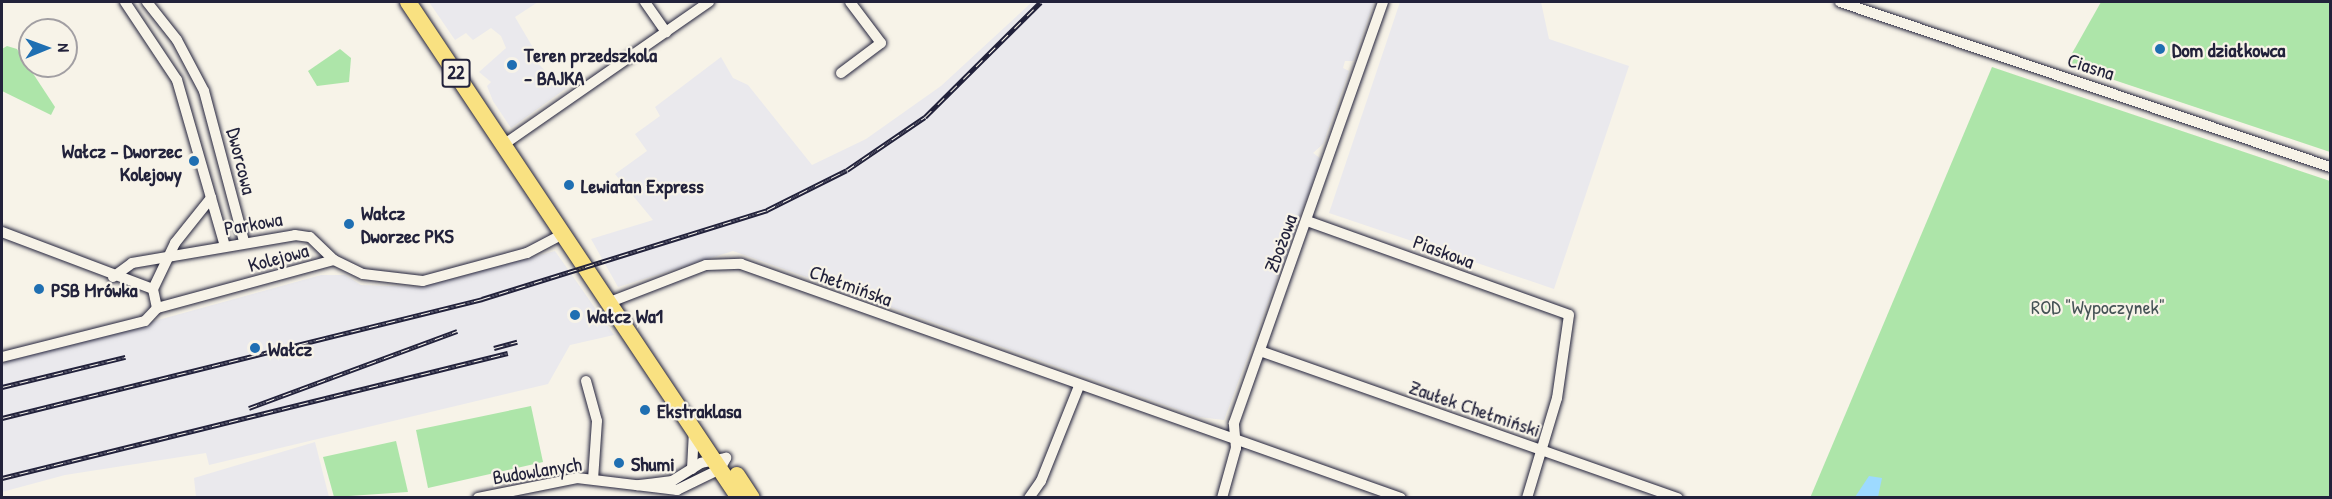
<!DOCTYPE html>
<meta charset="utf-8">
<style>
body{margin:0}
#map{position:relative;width:2332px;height:499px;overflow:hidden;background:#f7f3e8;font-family:"Patrick Hand",sans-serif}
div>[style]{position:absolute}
.built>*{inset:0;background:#eae9ed}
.green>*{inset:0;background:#ade5a9}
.water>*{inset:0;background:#9ddaff}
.roads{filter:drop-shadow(0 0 2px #22223b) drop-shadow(0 0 2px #22223b)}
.minor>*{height:10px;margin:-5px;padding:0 5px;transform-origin:5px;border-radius:5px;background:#f7f3e8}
.primary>*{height:16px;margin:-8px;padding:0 8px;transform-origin:8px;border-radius:8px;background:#f9e181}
.rail>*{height:5px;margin-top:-2.5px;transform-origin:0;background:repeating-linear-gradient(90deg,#f7f3e8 0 9px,#22223b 0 18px);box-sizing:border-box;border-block:2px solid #22223b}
.dots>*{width:16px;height:16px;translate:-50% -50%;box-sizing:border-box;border:3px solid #f7f3e8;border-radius:50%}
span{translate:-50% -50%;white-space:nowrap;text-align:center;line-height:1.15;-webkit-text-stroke:4.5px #f7f3e8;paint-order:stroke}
.shield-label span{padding:2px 4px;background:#f7f3e8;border:2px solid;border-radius:4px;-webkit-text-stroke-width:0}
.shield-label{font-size:18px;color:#22223b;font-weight:700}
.poi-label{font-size:20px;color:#22223b;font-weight:700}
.left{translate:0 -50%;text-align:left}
.right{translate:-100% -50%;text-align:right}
.street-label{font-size:20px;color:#22223b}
.park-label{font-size:20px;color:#455356}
.frame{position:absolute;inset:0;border:3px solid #22223b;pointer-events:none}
.north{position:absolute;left:18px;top:18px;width:60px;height:60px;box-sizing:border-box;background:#f7f3e8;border:2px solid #a29fa3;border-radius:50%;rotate:89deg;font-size:16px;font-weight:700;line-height:24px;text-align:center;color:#22223b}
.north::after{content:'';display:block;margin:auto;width:21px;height:27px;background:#1f6fb2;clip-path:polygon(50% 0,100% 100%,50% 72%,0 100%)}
</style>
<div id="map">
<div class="built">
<div style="clip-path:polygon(429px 2px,538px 2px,515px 17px,535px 51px,530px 55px,555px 81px,575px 73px,579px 79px,511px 128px,493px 101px,487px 86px,491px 82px,479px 72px,506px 48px,501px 36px,491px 28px,473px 40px,466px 33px,455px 40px)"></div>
<div style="clip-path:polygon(1032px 2px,1374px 2px,1353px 61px,1345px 61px,1343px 68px,1349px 71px,1323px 144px,1313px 153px,1320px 158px,1318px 168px,1224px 420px,1199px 417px,733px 251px,618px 287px,591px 239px,653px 220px,615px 174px,647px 151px,635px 134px,660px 116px,655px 107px,721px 57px,733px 78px,748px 85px,812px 165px,866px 139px,941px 86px)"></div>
<div style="clip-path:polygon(1400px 2px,1541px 2px,1549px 39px,1629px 66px,1554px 289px,1329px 213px)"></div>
<div style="clip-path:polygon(555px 251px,614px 335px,570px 345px,548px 384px,209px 465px,206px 453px,65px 475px,2px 492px,2px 363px,321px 275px,345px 275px,361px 285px,421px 287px)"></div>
<div style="clip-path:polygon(315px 442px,329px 497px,196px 497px,194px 478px)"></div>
</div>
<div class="green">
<div style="clip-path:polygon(2101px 2px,2330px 2px,2330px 152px,2066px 64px)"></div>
<div style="clip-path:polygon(7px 46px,17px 49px,55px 107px,51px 115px,2px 91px,2px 49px)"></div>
<div style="clip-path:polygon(340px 49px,351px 58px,349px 82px,317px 86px,308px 71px)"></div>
<div style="clip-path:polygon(1992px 67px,2330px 181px,2330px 497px,1810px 498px)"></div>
<div style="clip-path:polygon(531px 406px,543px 462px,428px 488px,416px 430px)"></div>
<div style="clip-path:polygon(396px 441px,408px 492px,334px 497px,323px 457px)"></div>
</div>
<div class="water">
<div style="clip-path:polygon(1869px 476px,1882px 478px,1878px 497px,1855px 497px)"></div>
</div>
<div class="roads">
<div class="minor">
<div style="left:125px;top:2px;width:94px;rotate:56.3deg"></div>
<div style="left:177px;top:80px;width:173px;rotate:73.9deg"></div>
<div style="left:147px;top:2px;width:48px;rotate:51.7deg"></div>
<div style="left:177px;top:40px;width:58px;rotate:62.1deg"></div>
<div style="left:204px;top:91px;width:155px;rotate:75.1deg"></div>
<div style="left:645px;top:2px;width:37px;rotate:55deg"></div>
<div style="left:1840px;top:2px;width:517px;rotate:18.61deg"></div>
<div style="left:841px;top:73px;width:50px;rotate:-36.9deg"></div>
<div style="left:881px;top:43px;width:51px;rotate:-127.1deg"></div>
<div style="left:503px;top:145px;width:251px;rotate:-34.8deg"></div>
<div style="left:1307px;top:221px;width:278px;rotate:19.7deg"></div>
<div style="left:1569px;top:315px;width:84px;rotate:98.2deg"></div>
<div style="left:1557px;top:398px;width:104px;rotate:106.7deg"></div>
<div style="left:2px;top:232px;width:161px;rotate:20.7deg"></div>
<div style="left:113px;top:277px;width:24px;rotate:-36deg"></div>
<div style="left:132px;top:263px;width:165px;rotate:-9.7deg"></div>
<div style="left:295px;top:235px;width:15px;rotate:8deg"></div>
<div style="left:310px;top:237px;width:33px;rotate:44deg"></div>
<div style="left:334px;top:260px;width:32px;rotate:26deg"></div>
<div style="left:363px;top:274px;width:60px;rotate:6.7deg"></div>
<div style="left:423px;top:281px;width:108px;rotate:-15.1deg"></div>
<div style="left:527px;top:253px;width:41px;rotate:-27.8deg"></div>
<div style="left:610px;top:302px;width:103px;rotate:-21.1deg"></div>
<div style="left:706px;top:265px;width:35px;rotate:-2deg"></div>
<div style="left:741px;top:264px;width:700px;rotate:19.52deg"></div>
<div style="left:157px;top:308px;width:19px;rotate:-102deg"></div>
<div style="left:153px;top:289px;width:51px;rotate:-64.4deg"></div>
<div style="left:175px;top:243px;width:58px;rotate:-51.3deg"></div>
<div style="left:1260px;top:351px;width:443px;rotate:19.4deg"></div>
<div style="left:2px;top:357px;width:147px;rotate:-14.1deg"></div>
<div style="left:145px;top:321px;width:18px;rotate:-47deg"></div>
<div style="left:157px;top:308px;width:183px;rotate:-15.2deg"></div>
<div style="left:586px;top:381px;width:41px;rotate:74.6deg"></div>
<div style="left:597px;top:421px;width:58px;rotate:93.9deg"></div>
<div style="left:692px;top:469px;width:35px;rotate:-87deg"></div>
<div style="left:478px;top:498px;width:101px;rotate:-11.4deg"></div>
<div style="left:577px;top:478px;width:101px;rotate:6.8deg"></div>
<div style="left:677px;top:490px;width:48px;rotate:-26deg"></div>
<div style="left:720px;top:469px;width:13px;rotate:-61deg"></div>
<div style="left:726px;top:458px;width:25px;rotate:169deg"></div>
<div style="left:701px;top:463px;width:34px;rotate:148deg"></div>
<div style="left:672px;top:481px;width:35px;rotate:173deg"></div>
<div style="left:1029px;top:498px;width:21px;rotate:-55deg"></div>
<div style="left:1041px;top:481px;width:102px;rotate:-68.2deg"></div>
<div style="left:1222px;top:498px;width:52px;rotate:-74.4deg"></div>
<div style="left:1236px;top:448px;width:25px;rotate:-95deg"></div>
<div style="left:1234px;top:423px;width:447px;rotate:-70.5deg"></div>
</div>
<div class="primary">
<div style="left:408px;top:2px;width:596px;rotate:56.28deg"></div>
<div style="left:737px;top:475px;width:27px;rotate:57deg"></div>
</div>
</div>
<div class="rail">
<div style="left:494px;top:348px;width:24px;rotate:-15deg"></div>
<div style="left:2px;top:387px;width:127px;rotate:-13.7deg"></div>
<div style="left:249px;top:408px;width:222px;rotate:-20.3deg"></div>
<div style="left:2px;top:418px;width:495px;rotate:-13.9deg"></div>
<div style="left:482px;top:299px;width:299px;rotate:-17.3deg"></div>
<div style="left:767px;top:210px;width:89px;rotate:-26.6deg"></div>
<div style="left:847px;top:170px;width:94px;rotate:-34.2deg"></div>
<div style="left:925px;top:117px;width:163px;rotate:-44.8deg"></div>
<div style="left:2px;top:478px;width:521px;rotate:-13.88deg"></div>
</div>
<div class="dots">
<div style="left:2160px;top:49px;background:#1f6fb2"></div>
<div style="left:512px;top:65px;background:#1f6fb2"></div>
<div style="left:194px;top:161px;background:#1f6fb2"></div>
<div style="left:569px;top:185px;background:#1f6fb2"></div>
<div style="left:349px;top:224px;background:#1f6fb2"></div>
<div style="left:39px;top:289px;background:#1f6fb2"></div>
<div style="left:575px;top:315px;background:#1f6fb2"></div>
<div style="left:255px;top:348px;background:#1f6fb2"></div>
<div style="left:645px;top:410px;background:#1f6fb2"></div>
<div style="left:619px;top:463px;background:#1f6fb2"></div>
</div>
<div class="shield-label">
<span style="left:456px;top:73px">22</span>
</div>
<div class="poi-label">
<span class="left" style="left:2172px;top:49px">Dom działkowca</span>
<span class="left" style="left:524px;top:66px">Teren przedszkola<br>- BAJKA</span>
<span class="right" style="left:182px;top:162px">Wałcz - Dworzec<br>Kolejowy</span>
<span class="left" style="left:581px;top:185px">Lewiatan Express</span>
<span class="left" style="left:361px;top:224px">Wałcz<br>Dworzec PKS</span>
<span class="left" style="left:51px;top:289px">PSB Mrówka</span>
<span class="left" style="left:587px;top:315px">Wałcz Wa1</span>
<span class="left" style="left:268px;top:348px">Wałcz</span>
<span class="left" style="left:657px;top:410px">Ekstraklasa</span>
<span class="left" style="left:631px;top:463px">Shumi</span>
</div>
<div class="street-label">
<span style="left:2091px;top:66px;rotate:18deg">Ciasna</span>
<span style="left:242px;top:161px;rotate:76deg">Dworcowa</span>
<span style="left:253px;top:223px;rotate:-10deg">Parkowa</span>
<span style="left:1280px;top:243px;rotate:-70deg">Zbożowa</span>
<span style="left:1444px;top:251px;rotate:20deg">Piaskowa</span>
<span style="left:278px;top:257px;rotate:-15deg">Kolejowa</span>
<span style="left:851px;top:285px;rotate:20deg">Chełmińska</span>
<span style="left:1475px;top:408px;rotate:19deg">Zaułek Chełmiński</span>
<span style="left:537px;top:470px;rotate:-9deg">Budowlanych</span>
</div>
<div class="park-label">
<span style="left:2098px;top:306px">ROD "Wypoczynek"</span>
</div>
<div class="frame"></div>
<div class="north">N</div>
</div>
